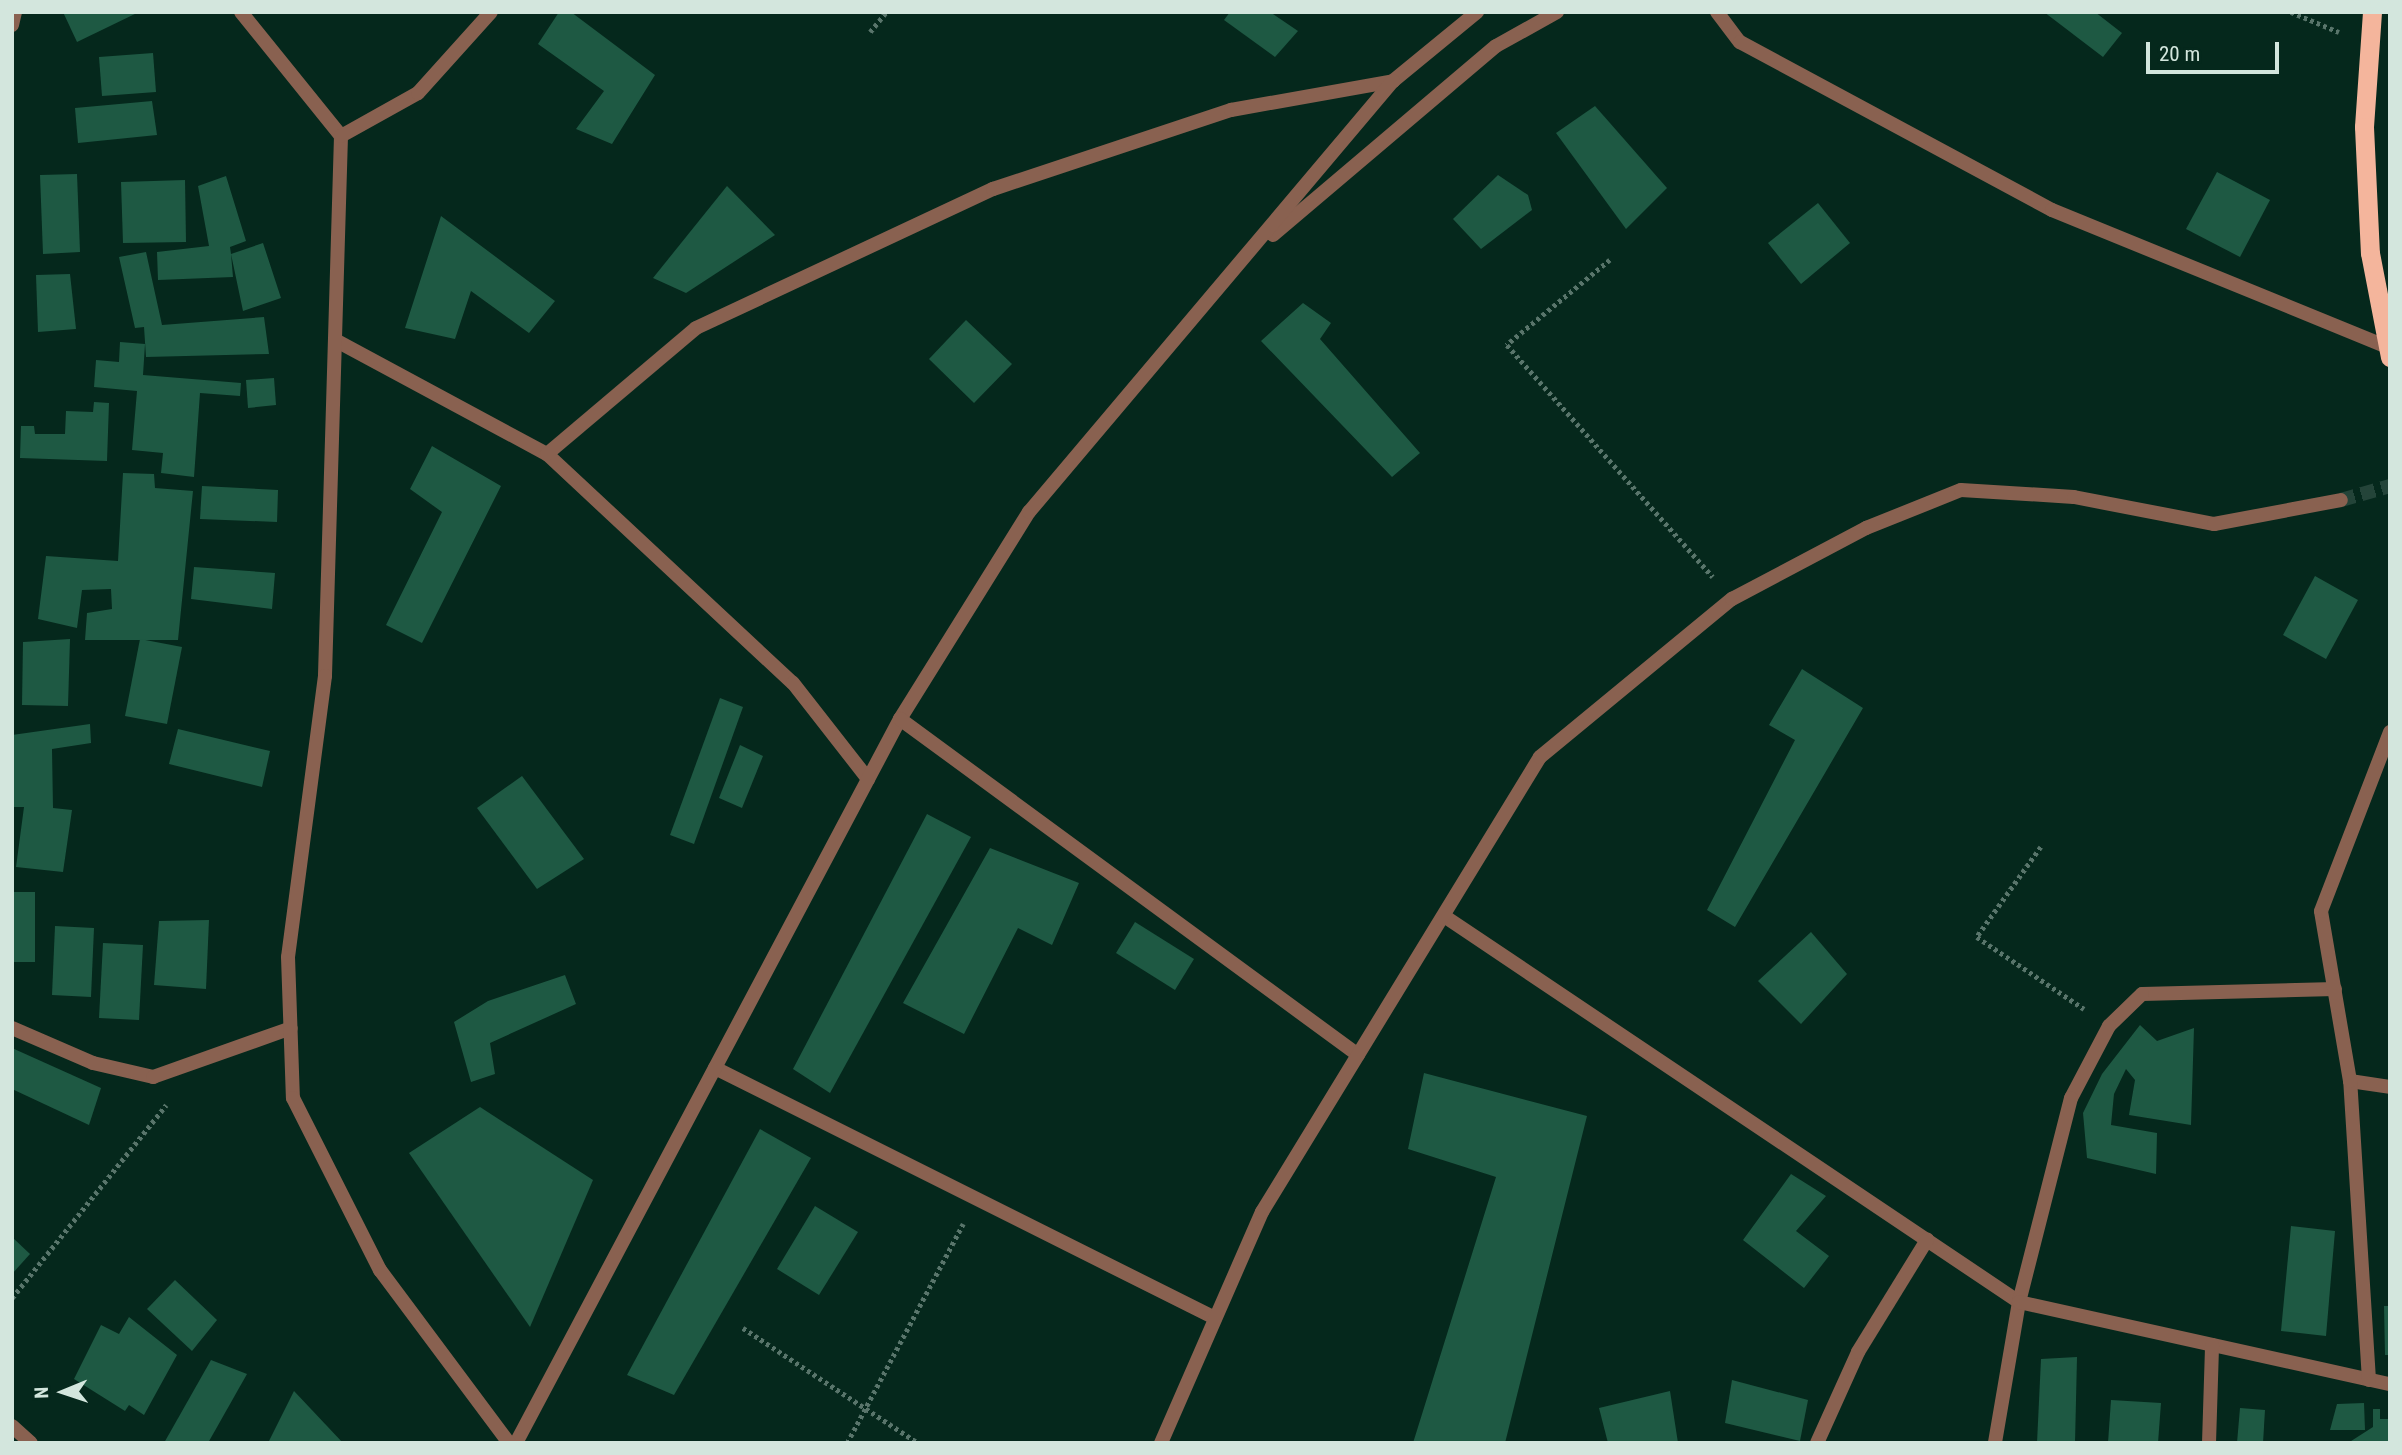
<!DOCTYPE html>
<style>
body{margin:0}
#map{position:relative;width:2402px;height:1455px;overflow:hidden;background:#05281c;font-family:"Roboto Condensed",sans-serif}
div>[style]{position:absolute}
.building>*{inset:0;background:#1e5943}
.tertiary-tunnel>*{height:14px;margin-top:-7px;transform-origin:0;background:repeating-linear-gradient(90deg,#244439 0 14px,transparent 0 21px)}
.path>*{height:4.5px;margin-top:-2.25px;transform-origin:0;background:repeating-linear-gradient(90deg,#59756b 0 3.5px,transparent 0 7px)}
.minor>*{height:14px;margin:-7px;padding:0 7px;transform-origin:7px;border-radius:7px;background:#896150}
.tertiary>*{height:14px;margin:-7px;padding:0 7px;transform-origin:7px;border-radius:7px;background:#896150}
.trunk>*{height:19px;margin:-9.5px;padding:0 9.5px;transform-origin:9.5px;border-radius:9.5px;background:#f4b59c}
span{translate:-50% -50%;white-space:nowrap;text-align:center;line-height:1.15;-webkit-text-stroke:5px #05281c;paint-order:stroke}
.frame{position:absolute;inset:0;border:14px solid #d3e6dd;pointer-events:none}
.north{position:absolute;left:28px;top:1357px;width:70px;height:70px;-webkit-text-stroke:5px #05281c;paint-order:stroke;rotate:268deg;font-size:19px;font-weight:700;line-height:28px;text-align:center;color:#d3e6dd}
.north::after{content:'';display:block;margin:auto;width:24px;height:32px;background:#d3e6dd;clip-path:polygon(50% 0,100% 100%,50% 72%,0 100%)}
.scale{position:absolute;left:2146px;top:42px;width:133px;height:32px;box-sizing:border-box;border:4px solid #d3e6dd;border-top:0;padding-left:9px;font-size:21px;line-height:24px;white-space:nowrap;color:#d3e6dd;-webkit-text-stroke:5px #05281c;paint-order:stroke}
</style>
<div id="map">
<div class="building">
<div style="clip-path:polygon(63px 12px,139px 12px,77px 42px)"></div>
<div style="clip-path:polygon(559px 12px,571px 12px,655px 75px,612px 144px,576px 129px,604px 91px,538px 44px)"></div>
<div style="clip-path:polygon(1230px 12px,1270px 12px,1298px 31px,1275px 57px,1224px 20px)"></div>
<div style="clip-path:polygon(2044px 12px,2095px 12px,2122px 33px,2103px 57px)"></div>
<div style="clip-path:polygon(153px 53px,156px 92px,102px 96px,99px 57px)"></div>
<div style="clip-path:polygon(152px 101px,157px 135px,78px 143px,75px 108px)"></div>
<div style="clip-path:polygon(1595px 106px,1667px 188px,1626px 229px,1556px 133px)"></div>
<div style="clip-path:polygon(2217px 172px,2270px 200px,2240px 257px,2186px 229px)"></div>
<div style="clip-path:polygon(77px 174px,80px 252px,43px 254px,40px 175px)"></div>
<div style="clip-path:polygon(1498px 175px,1528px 195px,1532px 210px,1481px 249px,1453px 219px)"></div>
<div style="clip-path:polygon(226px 176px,246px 241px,230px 247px,231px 254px,263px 243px,281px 298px,243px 311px,231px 254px,233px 277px,158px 280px,157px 252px,209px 246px,198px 186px)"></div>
<div style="clip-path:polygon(185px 180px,186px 242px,123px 243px,121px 182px)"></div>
<div style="clip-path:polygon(727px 186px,775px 235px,686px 293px,653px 278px)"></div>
<div style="clip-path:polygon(1818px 203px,1850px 243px,1801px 284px,1768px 243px)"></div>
<div style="clip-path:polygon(441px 216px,555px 301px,529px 333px,471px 291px,455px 339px,405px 328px)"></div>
<div style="clip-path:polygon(146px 252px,162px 325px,264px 317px,269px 354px,146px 357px,144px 327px,135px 328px,119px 257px)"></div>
<div style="clip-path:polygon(70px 274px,76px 329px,38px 332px,36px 275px)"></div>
<div style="clip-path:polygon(1303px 303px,1331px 323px,1320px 339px,1420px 453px,1392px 477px,1261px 341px)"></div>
<div style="clip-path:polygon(966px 320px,1012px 364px,974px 403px,929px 359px)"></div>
<div style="clip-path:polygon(120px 342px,145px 344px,143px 375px,241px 383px,240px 396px,200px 393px,194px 477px,161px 473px,163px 453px,132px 450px,137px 391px,94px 387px,96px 360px,119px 362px)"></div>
<div style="clip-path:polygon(274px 378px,276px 405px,248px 408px,246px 380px)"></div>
<div style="clip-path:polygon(94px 402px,109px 403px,107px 461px,20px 458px,21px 426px,34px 426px,35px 434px,65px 434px,66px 411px,93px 412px)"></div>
<div style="clip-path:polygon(432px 446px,501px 486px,422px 643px,386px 625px,442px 512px,410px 489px)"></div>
<div style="clip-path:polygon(123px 473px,154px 474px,155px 488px,193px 491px,178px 640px,85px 640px,87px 613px,112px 609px,111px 589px,82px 590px,77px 628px,38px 619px,46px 556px,118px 561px)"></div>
<div style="clip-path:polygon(202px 486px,278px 490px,277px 522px,200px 519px)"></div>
<div style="clip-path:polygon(194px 567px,275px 573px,272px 609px,191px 599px)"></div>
<div style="clip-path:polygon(2315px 576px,2358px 600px,2326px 659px,2283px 635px)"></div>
<div style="clip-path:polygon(70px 639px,68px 706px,22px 705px,23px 642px)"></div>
<div style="clip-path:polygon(140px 639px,182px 647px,167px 724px,125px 716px)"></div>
<div style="clip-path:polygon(1802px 669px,1863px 708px,1735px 927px,1707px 910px,1795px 740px,1769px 725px)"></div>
<div style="clip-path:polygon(720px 698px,743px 707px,694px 844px,670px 835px)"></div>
<div style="clip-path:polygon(90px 724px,91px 743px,52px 749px,53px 808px,72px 810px,63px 872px,16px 867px,24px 807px,12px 807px,12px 735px)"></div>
<div style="clip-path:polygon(178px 729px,270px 751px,262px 787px,169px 764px)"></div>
<div style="clip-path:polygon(740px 745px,763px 756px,742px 808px,719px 798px)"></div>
<div style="clip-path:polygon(522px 776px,584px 859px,537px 889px,477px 808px)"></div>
<div style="clip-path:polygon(927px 814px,971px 837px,830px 1093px,793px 1069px)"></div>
<div style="clip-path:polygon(990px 848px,1079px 883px,1052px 945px,1018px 928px,964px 1034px,903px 1003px)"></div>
<div style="clip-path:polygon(12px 892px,35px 892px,35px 962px,12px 962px)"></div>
<div style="clip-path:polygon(209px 920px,206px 989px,154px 985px,159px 921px)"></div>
<div style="clip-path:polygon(1135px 922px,1194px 959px,1175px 990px,1116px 953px)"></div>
<div style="clip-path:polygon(55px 926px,94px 928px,91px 997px,52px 995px)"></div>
<div style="clip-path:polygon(1811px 932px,1847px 974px,1801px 1024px,1758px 981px)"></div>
<div style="clip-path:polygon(103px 943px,143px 945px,139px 1020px,99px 1018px)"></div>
<div style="clip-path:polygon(565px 975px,576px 1004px,490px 1043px,495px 1074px,471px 1082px,454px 1022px,488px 1001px)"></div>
<div style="clip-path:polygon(2140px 1025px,2157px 1041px,2194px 1028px,2191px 1125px,2129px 1115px,2135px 1080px,2126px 1069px,2114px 1094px,2111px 1125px,2157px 1133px,2156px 1174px,2087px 1158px,2083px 1113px,2102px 1074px)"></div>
<div style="clip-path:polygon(12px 1048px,101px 1088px,89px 1125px,12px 1089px)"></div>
<div style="clip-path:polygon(1424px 1073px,1587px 1116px,1505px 1443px,1413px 1443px,1496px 1177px,1408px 1149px)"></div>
<div style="clip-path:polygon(480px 1107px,593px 1180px,530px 1327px,409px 1153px)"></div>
<div style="clip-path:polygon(760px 1129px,811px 1158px,674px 1395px,627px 1375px)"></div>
<div style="clip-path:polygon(1791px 1174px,1826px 1196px,1796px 1231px,1829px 1256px,1804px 1288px,1743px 1240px)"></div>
<div style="clip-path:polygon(815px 1206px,858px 1232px,819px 1295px,777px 1269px)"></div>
<div style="clip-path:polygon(2291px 1226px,2335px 1231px,2326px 1336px,2281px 1331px)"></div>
<div style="clip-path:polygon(12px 1237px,30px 1254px,12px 1274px)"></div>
<div style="clip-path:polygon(175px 1280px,217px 1320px,192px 1351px,147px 1309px)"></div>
<div style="clip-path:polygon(2384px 1306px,2390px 1306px,2390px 1355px,2385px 1355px)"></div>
<div style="clip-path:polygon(129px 1317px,177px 1355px,144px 1415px,129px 1405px,125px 1411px,74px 1379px,101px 1325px,119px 1334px)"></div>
<div style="clip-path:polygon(2077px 1357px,2075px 1443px,2037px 1443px,2041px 1359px)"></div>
<div style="clip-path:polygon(211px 1360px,247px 1374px,208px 1443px,164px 1443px)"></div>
<div style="clip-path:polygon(1732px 1380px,1808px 1400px,1800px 1441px,1725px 1423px)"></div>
<div style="clip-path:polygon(294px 1391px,343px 1443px,268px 1443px)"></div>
<div style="clip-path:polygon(1670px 1391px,1678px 1443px,1608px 1443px,1599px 1408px)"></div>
<div style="clip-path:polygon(2111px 1400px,2161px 1403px,2158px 1443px,2108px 1443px)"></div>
<div style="clip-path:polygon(2364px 1403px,2365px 1430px,2330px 1430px,2337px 1404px)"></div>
<div style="clip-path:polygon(2240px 1408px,2265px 1410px,2263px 1443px,2237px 1443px)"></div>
<div style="clip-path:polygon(2373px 1409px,2380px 1409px,2380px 1419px,2390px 1419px,2390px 1443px,2348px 1443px,2373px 1427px)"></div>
</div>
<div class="tertiary-tunnel">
<div style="left:2341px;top:500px;width:51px;rotate:-15.9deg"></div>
</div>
<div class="path">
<div style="left:2291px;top:12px;width:52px;rotate:22.6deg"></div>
<div style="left:870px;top:32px;width:26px;rotate:-51deg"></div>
<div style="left:1610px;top:260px;width:134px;rotate:140.5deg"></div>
<div style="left:1507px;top:345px;width:310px;rotate:48.4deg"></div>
<div style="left:2041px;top:847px;width:110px;rotate:125.4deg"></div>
<div style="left:1977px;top:937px;width:129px;rotate:33.9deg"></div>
<div style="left:12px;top:1298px;width:247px;rotate:-51.4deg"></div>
<div style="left:743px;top:1328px;width:209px;rotate:33.3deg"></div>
<div style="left:847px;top:1443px;width:248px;rotate:-62.1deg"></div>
</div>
<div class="minor">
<div style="left:1717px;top:12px;width:38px;rotate:53deg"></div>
<div style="left:1740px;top:42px;width:354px;rotate:28.3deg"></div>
<div style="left:2052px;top:210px;width:361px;rotate:22.2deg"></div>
<div style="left:12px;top:25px;width:13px;rotate:-77deg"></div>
<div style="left:1273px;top:235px;width:292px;rotate:-40.3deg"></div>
<div style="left:1496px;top:46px;width:70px;rotate:-29.1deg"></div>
<div style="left:335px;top:340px;width:241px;rotate:28.3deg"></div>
<div style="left:547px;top:454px;width:336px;rotate:43deg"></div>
<div style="left:793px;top:683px;width:122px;rotate:52deg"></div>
<div style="left:547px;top:454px;width:195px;rotate:-40.2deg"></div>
<div style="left:696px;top:328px;width:328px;rotate:-25.1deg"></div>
<div style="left:993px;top:189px;width:251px;rotate:-18.4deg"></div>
<div style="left:1231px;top:110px;width:165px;rotate:-10.1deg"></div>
<div style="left:1393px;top:81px;width:109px;rotate:-39.4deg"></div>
<div style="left:900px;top:719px;width:244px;rotate:-58.1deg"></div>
<div style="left:1029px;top:512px;width:564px;rotate:-49.82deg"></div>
<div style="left:1444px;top:916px;width:693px;rotate:33.87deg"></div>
<div style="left:2019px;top:1302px;width:143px;rotate:99.7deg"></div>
<div style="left:2335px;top:989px;width:193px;rotate:178.5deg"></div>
<div style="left:2142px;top:994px;width:46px;rotate:135.9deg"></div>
<div style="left:2109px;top:1026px;width:81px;rotate:117.8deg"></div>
<div style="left:2071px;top:1098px;width:211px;rotate:104.3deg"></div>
<div style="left:2019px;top:1302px;width:380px;rotate:12.5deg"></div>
<div style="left:12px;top:1028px;width:88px;rotate:23.4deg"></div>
<div style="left:93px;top:1063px;width:62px;rotate:13.1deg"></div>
<div style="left:153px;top:1077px;width:146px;rotate:-19.5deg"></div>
<div style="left:715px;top:1068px;width:559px;rotate:26.57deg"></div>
<div style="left:2350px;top:1081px;width:40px;rotate:8.5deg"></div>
<div style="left:2369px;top:1380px;width:300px;rotate:-93.6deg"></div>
<div style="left:2350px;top:1081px;width:172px;rotate:-99.7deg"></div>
<div style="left:2321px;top:911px;width:192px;rotate:-68.9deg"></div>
<div style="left:12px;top:1426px;width:25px;rotate:42deg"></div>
<div style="left:516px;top:1443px;width:820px;rotate:-62.06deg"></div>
<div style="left:900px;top:719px;width:568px;rotate:36.26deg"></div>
<div style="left:1817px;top:1443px;width:100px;rotate:-65.7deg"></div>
<div style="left:1858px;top:1352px;width:132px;rotate:-58.4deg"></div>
<div style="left:2209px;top:1443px;width:98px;rotate:-88.2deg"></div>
</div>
<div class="tertiary">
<div style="left:241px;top:12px;width:159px;rotate:51.1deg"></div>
<div style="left:341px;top:136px;width:540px;rotate:91.7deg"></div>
<div style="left:325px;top:676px;width:283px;rotate:97.5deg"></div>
<div style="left:288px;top:957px;width:141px;rotate:88deg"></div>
<div style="left:293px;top:1098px;width:193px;rotate:63.2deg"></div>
<div style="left:380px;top:1270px;width:216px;rotate:53.3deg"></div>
<div style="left:341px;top:136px;width:88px;rotate:-29.2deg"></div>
<div style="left:418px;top:93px;width:109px;rotate:-48deg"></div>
<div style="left:1161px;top:1443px;width:252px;rotate:-66.4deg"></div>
<div style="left:1262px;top:1212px;width:533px;rotate:-58.58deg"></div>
<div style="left:1540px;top:757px;width:249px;rotate:-39.5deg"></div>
<div style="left:1732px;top:599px;width:152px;rotate:-27.9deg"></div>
<div style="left:1866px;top:528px;width:102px;rotate:-21.8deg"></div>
<div style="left:1961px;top:490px;width:113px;rotate:3.5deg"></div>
<div style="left:2074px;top:497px;width:143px;rotate:10.9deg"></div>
<div style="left:2214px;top:524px;width:129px;rotate:-10.7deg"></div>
</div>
<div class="trunk">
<div style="left:2372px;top:12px;width:115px;rotate:94deg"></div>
<div style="left:2364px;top:127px;width:126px;rotate:87.3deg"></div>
<div style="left:2370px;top:253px;width:106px;rotate:79.1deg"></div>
</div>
<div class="frame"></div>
<div class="north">N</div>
<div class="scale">20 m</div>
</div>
